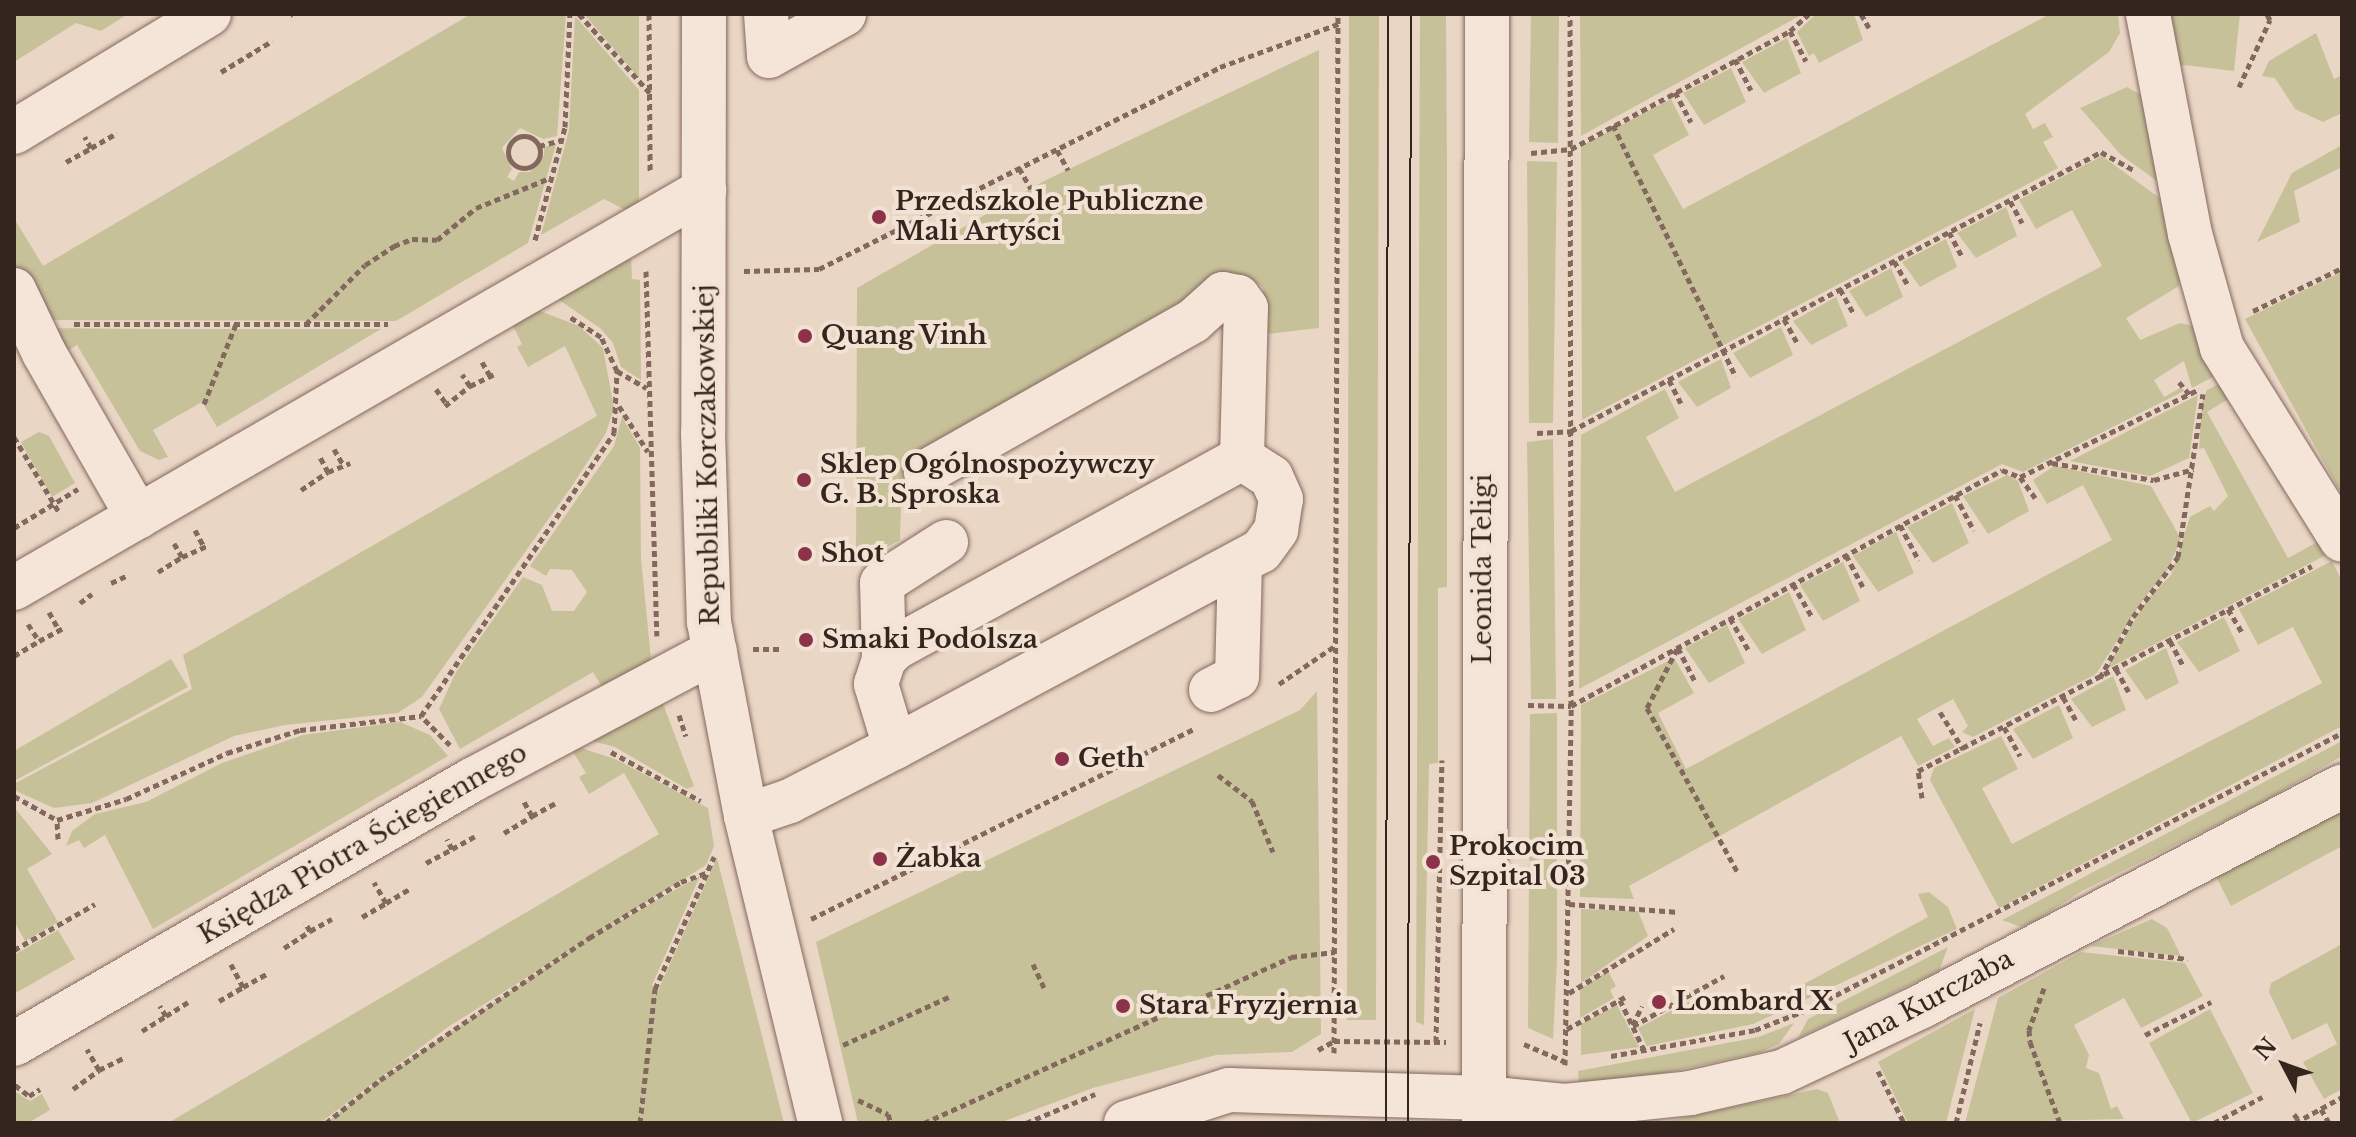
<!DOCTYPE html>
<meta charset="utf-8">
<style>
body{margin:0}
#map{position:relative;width:2356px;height:1137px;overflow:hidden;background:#ead6c5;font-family:"Libre Baskerville",serif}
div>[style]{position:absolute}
.green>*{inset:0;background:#c7c19a}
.path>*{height:5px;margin-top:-2.5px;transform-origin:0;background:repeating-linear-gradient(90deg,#83685d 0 6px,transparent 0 10px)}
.path>.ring{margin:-2.5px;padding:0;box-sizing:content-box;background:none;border:5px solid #83685d;border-radius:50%}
.roads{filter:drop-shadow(0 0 2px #83685d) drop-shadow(0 0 2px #83685d)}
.minor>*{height:44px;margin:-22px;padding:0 22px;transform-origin:22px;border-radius:22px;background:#f5e5d8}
.tram>*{height:2px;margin:-1px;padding:0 1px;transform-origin:1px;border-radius:1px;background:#35251f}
.dots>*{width:22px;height:22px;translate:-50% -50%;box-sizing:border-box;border:4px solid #f2e2d4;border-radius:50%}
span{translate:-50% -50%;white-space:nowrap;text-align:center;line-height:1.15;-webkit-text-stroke:8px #f2e2d4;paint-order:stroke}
.poi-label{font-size:26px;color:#35251f;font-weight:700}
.left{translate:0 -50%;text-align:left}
.street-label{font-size:26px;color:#35251f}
.frame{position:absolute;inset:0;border:16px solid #35251f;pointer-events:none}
.north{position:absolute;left:2244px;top:1025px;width:80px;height:80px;-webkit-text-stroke:6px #f2e2d4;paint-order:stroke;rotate:311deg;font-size:22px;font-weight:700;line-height:32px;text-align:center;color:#35251f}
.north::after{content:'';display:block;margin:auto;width:28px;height:36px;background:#35251f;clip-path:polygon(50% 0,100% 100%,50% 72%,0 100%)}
</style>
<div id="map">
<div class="green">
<div style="clip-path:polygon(14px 14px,128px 14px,101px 31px,76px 23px,14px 62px)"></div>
<div style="clip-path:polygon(471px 14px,566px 14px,557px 136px,543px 139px,520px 128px,502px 148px,512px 169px,507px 177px,514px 181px,519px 172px,530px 172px,544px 155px,544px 147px,556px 144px,528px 243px,396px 321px,39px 320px,14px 264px,14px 218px,43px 266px)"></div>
<div style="clip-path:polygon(584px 14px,639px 14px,639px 78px)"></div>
<div style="clip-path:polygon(1349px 14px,1379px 14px,1376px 1020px,1347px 1020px)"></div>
<div style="clip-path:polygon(1420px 14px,1446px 14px,1447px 169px,1447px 587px,1438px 588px,1438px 763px,1429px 764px,1424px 1025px,1416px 1022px)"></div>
<div style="clip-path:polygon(1531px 14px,1559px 14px,1558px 143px,1529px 142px)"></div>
<div style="clip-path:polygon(1580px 14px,1803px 14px,1581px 136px)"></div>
<div style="clip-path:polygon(1816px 14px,1854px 14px,1863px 40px,1819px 63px,1814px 53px,1809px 56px,1797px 32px)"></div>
<div style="clip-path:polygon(2050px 14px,2118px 14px,2120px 33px,2109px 52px,2025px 114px,2033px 129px,2045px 123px,2053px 137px,2043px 142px,2058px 168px,1582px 420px,1581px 146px,1671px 99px,1689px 135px,1653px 155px,1683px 209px)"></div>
<div style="clip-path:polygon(2166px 14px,2240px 14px,2234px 71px,2176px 64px)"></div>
<div style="clip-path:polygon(575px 16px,639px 90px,639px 208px,631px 213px,604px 199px,541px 235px,569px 130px)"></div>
<div style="clip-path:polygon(2316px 33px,2334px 79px,2342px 75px,2342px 113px,2323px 122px,2295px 109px,2275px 78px,2262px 76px,2269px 61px)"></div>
<div style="clip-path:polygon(1787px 38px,1801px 73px,1764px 93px,1742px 62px)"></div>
<div style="clip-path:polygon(1319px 50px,1319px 328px,1267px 334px,1263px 287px,1253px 280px,1216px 280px,1184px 309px,902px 473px,900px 540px,856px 564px,857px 288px,1046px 180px)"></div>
<div style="clip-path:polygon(1731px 68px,1746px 102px,1704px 125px,1683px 93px)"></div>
<div style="clip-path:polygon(2127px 87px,2143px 96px,2168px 189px,2121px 155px,2080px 108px)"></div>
<div style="clip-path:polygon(2342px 145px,2342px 167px,2294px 191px,2300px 222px,2257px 242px,2292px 173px)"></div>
<div style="clip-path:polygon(2102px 156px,2172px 207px,2185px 263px,2179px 286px,2126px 318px,2140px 340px,2180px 323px,2197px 327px,2222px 372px,2192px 388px,2184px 361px,2154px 380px,2164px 397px,2182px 387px,2184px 391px,2023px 472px,2002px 464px,1579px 689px,1581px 435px,1665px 389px,1679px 418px,1646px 437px,1675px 492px,2102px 266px,2072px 210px,2036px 229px,2019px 200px)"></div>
<div style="clip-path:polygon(1527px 161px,1557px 162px,1553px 423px,1529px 423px)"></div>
<div style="clip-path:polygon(2006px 207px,2017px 236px,1976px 258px,1957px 233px)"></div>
<div style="clip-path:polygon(1946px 239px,1957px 267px,1920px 287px,1902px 262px)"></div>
<div style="clip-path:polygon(631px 252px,632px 279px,640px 280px,641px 380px,621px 367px,613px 343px,600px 328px,549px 293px)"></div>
<div style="clip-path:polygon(1891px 268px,1903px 297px,1866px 317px,1849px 291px)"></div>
<div style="clip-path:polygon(2342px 272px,2342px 495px,2245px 319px)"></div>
<div style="clip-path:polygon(1836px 297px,1848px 326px,1811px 345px,1793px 321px)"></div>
<div style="clip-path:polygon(535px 309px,579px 326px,603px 348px,614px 408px,606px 433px,572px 486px,422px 697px,398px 713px,285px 725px,234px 736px,92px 803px,54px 808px,14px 790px,14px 784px,192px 689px,183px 655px,597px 416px,565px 346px,528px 367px,517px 347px,522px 344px,513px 326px)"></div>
<div style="clip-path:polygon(1781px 327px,1793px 355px,1750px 378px,1733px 353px)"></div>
<div style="clip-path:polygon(45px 328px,140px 329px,381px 329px,217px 427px,202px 402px,153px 430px,168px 457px,159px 460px,140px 451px,77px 345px,55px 359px)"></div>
<div style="clip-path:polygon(1721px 359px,1731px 388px,1697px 407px,1678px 382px)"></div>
<div style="clip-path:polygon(2228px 379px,2232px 397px,2207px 412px,2288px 558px,2319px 541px,2326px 555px,2105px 670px,2147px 600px,2171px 575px,2190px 517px,2210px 506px,2214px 511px,2228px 496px,2204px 448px,2199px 449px,2202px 402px,2207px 390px)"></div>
<div style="clip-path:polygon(2198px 395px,2189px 458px,2150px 476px,2070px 461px)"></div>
<div style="clip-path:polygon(622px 417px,640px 448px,641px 559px,652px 668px,605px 692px,593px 672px,460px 749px,439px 709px,456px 672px,523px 577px,542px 585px,552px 611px,574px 611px,587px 592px,572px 570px,550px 569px,546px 576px,530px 566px,614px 446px)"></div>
<div style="clip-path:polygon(39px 432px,49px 436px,75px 483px,52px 497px,21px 442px)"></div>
<div style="clip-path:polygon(1553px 439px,1556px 699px,1531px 699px,1527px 442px)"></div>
<div style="clip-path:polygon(2054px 466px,2151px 486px,2181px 539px,2166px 573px,2144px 598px,2096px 674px,1973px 737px,1962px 732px,1968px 726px,1953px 699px,1917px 719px,1933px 746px,1949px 738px,1955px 747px,1918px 766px,1901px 736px,1629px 886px,1634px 899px,1580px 897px,1581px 705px,1674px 658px,1694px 693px,1658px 713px,1686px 769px,2112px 540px,2083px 485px,2047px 504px,2033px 480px)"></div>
<div style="clip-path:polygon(2007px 475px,2018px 481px,2029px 511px,1988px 534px,1963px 496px)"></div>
<div style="clip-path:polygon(1952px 503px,1969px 543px,1933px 563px,1907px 527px)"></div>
<div style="clip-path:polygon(1896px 532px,1914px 573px,1878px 592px,1853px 556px)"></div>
<div style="clip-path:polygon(2332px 561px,2342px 581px,2342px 726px,1999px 908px,1930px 780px,1934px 768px,2001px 736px,2018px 769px,1982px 788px,2012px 844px,2322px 683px,2293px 627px,2258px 645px,2239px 609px)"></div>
<div style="clip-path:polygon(1843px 562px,1860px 601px,1823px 621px,1800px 585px)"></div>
<div style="clip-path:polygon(1789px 592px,1806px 630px,1762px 654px,1738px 619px)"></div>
<div style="clip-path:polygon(2224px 617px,2240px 651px,2199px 672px,2177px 642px)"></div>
<div style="clip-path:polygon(1727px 625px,1745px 663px,1709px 683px,1685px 648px)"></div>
<div style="clip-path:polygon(2166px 648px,2179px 683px,2146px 700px,2125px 670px)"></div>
<div style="clip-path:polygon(171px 659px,188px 687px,14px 781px,14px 751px)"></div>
<div style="clip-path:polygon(2113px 676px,2126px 710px,2092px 727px,2071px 699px)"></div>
<div style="clip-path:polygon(1317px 691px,1321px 1034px,1292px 1052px,1216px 1055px,1093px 1088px,999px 1123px,858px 1123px,816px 942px,1300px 710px)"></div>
<div style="clip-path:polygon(662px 701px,694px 786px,687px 789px,615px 747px,592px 741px)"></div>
<div style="clip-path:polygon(2059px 705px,2073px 738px,2033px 759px,2013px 729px)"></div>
<div style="clip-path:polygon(1557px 713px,1557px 961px,1553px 1039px,1528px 1028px,1530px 714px)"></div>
<div style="clip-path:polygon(400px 722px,430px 735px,448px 756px,153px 929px,105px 835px,84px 848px,79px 840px,66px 846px,72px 831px,95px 814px,146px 802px,222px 763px,303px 735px)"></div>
<div style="clip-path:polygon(2342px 741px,2342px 756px,2263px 802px,2082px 891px,2037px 920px,2021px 927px,2002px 920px)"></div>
<div style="clip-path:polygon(581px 748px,615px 759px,708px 808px,714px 846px,706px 865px,448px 1027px,320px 1123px,168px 1123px,659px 834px,624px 773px,589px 794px,579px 777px,586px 773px,573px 752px)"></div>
<div style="clip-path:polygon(2342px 801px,2342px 846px,2231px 906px,2213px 871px)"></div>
<div style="clip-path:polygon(14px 807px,52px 854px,27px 869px,58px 922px,25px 941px,14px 921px)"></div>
<div style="clip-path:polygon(717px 858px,784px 1123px,326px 1123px,380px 1080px,589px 938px,700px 876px,652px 985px,657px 993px)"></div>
<div style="clip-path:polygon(1929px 892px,1948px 907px,1957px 929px,1753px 1024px,1647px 1046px,1638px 1028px,1698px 997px,1738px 993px,1750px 1013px,1928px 917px,1918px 894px)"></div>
<div style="clip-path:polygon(1581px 909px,1638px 911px,1648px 936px,1581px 983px)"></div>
<div style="clip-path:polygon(2152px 919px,2167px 928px,2181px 956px,2090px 946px)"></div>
<div style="clip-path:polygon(58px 930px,75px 959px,14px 994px,14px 955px)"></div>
<div style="clip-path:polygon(2342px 944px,2342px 1089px,2324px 1099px,2303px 1062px,2337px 1044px,2327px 1023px,2292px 1040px,2269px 992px,2271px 983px)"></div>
<div style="clip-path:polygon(1948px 947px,1939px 971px,1798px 1038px,1808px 1019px)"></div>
<div style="clip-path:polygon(2081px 952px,2185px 963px,2203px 996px,2141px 1028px,2124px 998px,2074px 1025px,2089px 1055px,2086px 1068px,2099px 1073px,2111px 1109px,2117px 1106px,2124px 1119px,1965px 1123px,1998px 998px)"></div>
<div style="clip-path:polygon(1608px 971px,1616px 986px,1610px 990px,1614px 998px,1580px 1018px,1580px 989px)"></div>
<div style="clip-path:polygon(1617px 1005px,1639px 1047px,1581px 1055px,1581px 1024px)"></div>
<div style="clip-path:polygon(1975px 1009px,1946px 1123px,1908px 1123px,1878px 1062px)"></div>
<div style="clip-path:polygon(2210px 1009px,2253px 1093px,2192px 1123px,2149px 1043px)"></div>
<div style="clip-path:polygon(1794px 1023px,1779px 1044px,1758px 1053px,1651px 1076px,1579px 1083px,1578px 1071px,1759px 1037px)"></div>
<div style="clip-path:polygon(1817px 1089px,1828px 1093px,1840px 1123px,1660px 1123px)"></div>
<div style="clip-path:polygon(14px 1091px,30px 1101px,42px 1094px,50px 1110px,28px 1123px,14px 1123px)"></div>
</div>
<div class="path">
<div style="left:579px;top:14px;width:106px;rotate:48.1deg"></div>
<div style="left:649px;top:14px;width:159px;rotate:89.6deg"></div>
<div style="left:1861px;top:14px;width:16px;rotate:60deg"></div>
<div style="left:290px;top:15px;width:2px;rotate:-27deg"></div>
<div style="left:1790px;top:31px;width:34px;rotate:62deg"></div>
<div style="left:1735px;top:59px;width:35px;rotate:63deg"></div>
<div style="left:221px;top:72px;width:60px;rotate:-31.3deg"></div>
<div style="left:2239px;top:87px;width:74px;rotate:-65.2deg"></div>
<div style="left:2270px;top:20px;width:7px;rotate:-117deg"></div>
<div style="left:1675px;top:92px;width:34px;rotate:62deg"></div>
<div style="left:1613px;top:125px;width:280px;rotate:64deg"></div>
<div class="ring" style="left:508px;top:136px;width:27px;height:27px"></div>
<div style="left:539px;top:146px;width:23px;rotate:-15deg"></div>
<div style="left:91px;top:148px;width:30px;rotate:-30deg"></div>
<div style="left:1057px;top:150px;width:23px;rotate:61deg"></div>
<div style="left:1531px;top:153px;width:40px;rotate:-5.7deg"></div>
<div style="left:1571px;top:149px;width:249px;rotate:-28.3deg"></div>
<div style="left:1790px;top:31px;width:25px;rotate:-42deg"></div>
<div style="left:66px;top:162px;width:29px;rotate:-29deg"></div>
<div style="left:91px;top:148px;width:13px;rotate:-119deg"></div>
<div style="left:1019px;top:168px;width:24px;rotate:60deg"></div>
<div style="left:2010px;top:201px;width:25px;rotate:61deg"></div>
<div style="left:1949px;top:232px;width:27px;rotate:62deg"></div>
<div style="left:535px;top:240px;width:117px;rotate:-75.1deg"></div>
<div style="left:565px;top:127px;width:113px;rotate:-87.5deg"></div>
<div style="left:1894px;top:261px;width:28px;rotate:60deg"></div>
<div style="left:646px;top:271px;width:365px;rotate:88.3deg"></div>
<div style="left:744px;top:271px;width:75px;rotate:-1.5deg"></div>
<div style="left:819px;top:269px;width:449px;rotate:-26.7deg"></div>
<div style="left:1220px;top:67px;width:126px;rotate:-20deg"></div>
<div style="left:1840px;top:289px;width:29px;rotate:61deg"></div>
<div style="left:2253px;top:311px;width:99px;rotate:-25.8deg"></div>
<div style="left:1784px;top:319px;width:29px;rotate:61deg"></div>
<div style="left:74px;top:324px;width:314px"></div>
<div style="left:306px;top:324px;width:83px;rotate:-45deg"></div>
<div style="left:365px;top:265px;width:35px;rotate:-33deg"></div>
<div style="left:394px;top:246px;width:19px;rotate:-21deg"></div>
<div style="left:412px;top:239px;width:25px;rotate:2deg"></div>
<div style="left:437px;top:240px;width:50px;rotate:-39.4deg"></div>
<div style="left:476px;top:208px;width:80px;rotate:-22.1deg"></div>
<div style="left:482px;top:362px;width:16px;rotate:60deg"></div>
<div style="left:617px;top:371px;width:34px;rotate:30deg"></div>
<div style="left:1669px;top:380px;width:28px;rotate:63deg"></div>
<div style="left:2179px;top:382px;width:16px;rotate:50deg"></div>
<div style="left:470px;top:386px;width:28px;rotate:-26deg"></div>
<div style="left:436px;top:389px;width:19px;rotate:55deg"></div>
<div style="left:204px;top:404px;width:86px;rotate:-68.2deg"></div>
<div style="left:445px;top:406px;width:32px;rotate:-39deg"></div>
<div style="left:470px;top:386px;width:14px;rotate:-124deg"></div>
<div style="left:619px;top:406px;width:54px;rotate:57.8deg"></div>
<div style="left:1537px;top:433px;width:34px;rotate:-3deg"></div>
<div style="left:1571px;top:431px;width:599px;rotate:-27.76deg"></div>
<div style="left:2101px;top:152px;width:38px;rotate:29deg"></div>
<div style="left:14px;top:437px;width:90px;rotate:59.1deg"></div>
<div style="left:334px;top:449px;width:20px;rotate:60deg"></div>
<div style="left:2052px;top:463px;width:103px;rotate:9.5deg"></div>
<div style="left:2154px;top:480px;width:41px;rotate:-15.4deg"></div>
<div style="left:328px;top:472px;width:24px;rotate:-22deg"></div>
<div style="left:2020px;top:477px;width:26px;rotate:54deg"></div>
<div style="left:301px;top:490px;width:32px;rotate:-34deg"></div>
<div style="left:328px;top:472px;width:17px;rotate:-118deg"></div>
<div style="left:1955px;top:495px;width:40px;rotate:62deg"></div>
<div style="left:1900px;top:525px;width:40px;rotate:62deg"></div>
<div style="left:14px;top:528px;width:75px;rotate:-31.4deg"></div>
<div style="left:195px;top:530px;width:19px;rotate:62deg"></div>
<div style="left:1846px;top:555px;width:38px;rotate:62deg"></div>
<div style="left:182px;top:557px;width:27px;rotate:-24deg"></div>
<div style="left:158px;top:572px;width:28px;rotate:-32deg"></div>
<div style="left:182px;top:557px;width:16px;rotate:-120deg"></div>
<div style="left:111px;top:583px;width:19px;rotate:-25deg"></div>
<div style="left:1793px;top:584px;width:38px;rotate:60deg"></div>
<div style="left:80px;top:603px;width:15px;rotate:-37deg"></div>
<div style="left:2228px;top:609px;width:29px;rotate:59deg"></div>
<div style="left:49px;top:612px;width:21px;rotate:61deg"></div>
<div style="left:1730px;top:618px;width:38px;rotate:60deg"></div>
<div style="left:28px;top:624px;width:20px;rotate:57deg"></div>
<div style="left:39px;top:641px;width:27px;rotate:-28deg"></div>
<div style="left:2170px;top:641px;width:27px;rotate:62deg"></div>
<div style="left:1678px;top:648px;width:36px;rotate:63deg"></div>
<div style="left:753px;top:649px;width:30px"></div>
<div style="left:1677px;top:649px;width:66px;rotate:117deg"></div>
<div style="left:1647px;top:708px;width:188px;rotate:61.1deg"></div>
<div style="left:14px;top:656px;width:29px;rotate:-31deg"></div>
<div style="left:2116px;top:669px;width:26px;rotate:61deg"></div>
<div style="left:2100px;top:678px;width:69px;rotate:-61.6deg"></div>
<div style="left:2133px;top:617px;width:75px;rotate:-53.1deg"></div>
<div style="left:2178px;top:557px;width:165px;rotate:-81.3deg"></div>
<div style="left:1279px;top:684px;width:68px;rotate:-34.2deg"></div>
<div style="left:2063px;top:697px;width:26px;rotate:61deg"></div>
<div style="left:1528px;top:705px;width:43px;rotate:1.3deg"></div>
<div style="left:1571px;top:706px;width:491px;rotate:-28.7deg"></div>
<div style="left:2002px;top:470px;width:19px;rotate:21deg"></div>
<div style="left:2020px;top:477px;width:200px;rotate:-26.1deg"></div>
<div style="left:1940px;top:712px;width:44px;rotate:58.1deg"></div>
<div style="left:679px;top:715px;width:22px;rotate:72deg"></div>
<div style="left:2004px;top:727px;width:33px;rotate:61deg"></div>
<div style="left:450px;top:745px;width:41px;rotate:-135deg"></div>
<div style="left:421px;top:716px;width:343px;rotate:-55.7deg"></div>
<div style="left:614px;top:433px;width:62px;rotate:-87.2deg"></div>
<div style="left:617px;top:371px;width:38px;rotate:-115deg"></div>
<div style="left:601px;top:337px;width:38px;rotate:-147deg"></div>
<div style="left:611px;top:752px;width:102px;rotate:28.6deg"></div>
<div style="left:1218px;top:775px;width:43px;rotate:37.4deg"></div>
<div style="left:1252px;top:801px;width:55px;rotate:67.6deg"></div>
<div style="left:14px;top:796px;width:49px;rotate:29.2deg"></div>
<div style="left:1922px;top:798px;width:27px;rotate:-98deg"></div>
<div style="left:1918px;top:771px;width:444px;rotate:-27.5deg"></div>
<div style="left:532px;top:816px;width:29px;rotate:-29deg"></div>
<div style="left:504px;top:833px;width:33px;rotate:-31deg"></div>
<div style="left:532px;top:816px;width:18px;rotate:-119deg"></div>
<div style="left:58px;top:839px;width:19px;rotate:-93deg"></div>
<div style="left:57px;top:820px;width:72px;rotate:-16.9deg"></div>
<div style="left:126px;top:799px;width:111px;rotate:-24.5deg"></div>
<div style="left:227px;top:753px;width:77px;rotate:-17.5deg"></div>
<div style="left:300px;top:730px;width:122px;rotate:-6.6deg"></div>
<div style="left:452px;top:849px;width:26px;rotate:-29deg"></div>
<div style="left:426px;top:863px;width:30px;rotate:-28deg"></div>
<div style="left:452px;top:849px;width:11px;rotate:-117deg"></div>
<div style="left:386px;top:903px;width:27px;rotate:-31deg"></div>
<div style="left:1569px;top:904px;width:110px;rotate:4.2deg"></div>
<div style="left:362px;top:917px;width:28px;rotate:-30deg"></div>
<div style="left:386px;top:903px;width:24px;rotate:-120deg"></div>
<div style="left:811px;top:919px;width:429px;rotate:-26.4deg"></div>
<div style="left:310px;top:931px;width:25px;rotate:-29deg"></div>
<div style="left:284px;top:948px;width:31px;rotate:-33deg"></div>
<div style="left:310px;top:931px;width:10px;rotate:-119deg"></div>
<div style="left:14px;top:950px;width:93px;rotate:-29.6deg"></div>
<div style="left:2118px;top:951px;width:70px;rotate:6.5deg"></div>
<div style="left:1033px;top:964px;width:29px;rotate:65deg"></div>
<div style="left:243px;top:987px;width:29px;rotate:-29deg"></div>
<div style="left:2044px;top:988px;width:45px;rotate:109.7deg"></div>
<div style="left:2029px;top:1030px;width:12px;rotate:85deg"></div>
<div style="left:2030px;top:1042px;width:86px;rotate:69.7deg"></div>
<div style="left:1569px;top:993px;width:123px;rotate:-31.4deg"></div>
<div style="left:1620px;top:1000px;width:58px;rotate:64.3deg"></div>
<div style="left:219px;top:1001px;width:28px;rotate:-30deg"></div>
<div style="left:243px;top:987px;width:26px;rotate:-118deg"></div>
<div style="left:166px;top:1016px;width:26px;rotate:-32deg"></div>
<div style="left:1633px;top:1025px;width:21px;rotate:-65deg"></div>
<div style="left:1633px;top:1026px;width:104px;rotate:-28.8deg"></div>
<div style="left:1567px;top:1029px;width:68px;rotate:-28.8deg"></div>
<div style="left:142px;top:1031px;width:28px;rotate:-32deg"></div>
<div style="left:166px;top:1016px;width:12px;rotate:-121deg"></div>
<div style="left:2145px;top:1035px;width:74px;rotate:-26.6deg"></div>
<div style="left:1436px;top:1042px;width:282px;rotate:-88.8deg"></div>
<div style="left:1524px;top:1044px;width:46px;rotate:23.2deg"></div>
<div style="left:843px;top:1045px;width:116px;rotate:-24.4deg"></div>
<div style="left:1318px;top:1050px;width:18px;rotate:-29deg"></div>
<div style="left:1334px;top:1041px;width:112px;rotate:0.5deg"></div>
<div style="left:1334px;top:1053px;width:1039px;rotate:-89.78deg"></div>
<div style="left:1611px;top:1056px;width:146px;rotate:-10.2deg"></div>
<div style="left:1755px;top:1030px;width:58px;rotate:-21.3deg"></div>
<div style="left:1809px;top:1009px;width:600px;rotate:-27.38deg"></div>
<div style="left:1565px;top:1065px;width:359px;rotate:-89deg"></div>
<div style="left:1571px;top:706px;width:692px;rotate:-90.08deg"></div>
<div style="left:99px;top:1070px;width:30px;rotate:-26deg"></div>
<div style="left:1878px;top:1071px;width:58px;rotate:63.4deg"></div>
<div style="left:15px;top:1085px;width:18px;rotate:38deg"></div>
<div style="left:29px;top:1096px;width:13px;rotate:-32deg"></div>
<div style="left:73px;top:1089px;width:32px;rotate:-36deg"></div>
<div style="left:99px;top:1070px;width:24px;rotate:-120deg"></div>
<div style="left:858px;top:1100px;width:33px;rotate:25deg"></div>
<div style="left:888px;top:1114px;width:9px;rotate:72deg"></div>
<div style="left:2321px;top:1109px;width:16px;rotate:60deg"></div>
<div style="left:2294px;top:1114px;width:9px;rotate:54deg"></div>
<div style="left:326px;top:1123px;width:69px;rotate:-38.5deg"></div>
<div style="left:380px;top:1080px;width:253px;rotate:-34.2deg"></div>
<div style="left:589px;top:938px;width:108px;rotate:-31.3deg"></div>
<div style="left:681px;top:882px;width:27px;rotate:-20deg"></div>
<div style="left:640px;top:1123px;width:135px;rotate:-83.6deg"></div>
<div style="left:655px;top:989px;width:145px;rotate:-65.9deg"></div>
<div style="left:924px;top:1123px;width:403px;rotate:-24.3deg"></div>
<div style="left:1291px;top:957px;width:44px;rotate:-6.5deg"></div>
<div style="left:1026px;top:1123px;width:75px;rotate:-22.8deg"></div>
<div style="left:1956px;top:1123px;width:103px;rotate:-76.5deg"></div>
<div style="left:2214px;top:1123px;width:55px;rotate:-28.4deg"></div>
<div style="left:2295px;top:1123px;width:54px;rotate:-29deg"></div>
</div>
<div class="roads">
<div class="minor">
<div style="left:704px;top:14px;width:419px;rotate:90.1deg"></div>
<div style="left:703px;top:433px;width:189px;rotate:88.2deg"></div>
<div style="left:709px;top:622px;width:197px;rotate:79.2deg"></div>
<div style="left:746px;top:816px;width:316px;rotate:76.4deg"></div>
<div style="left:766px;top:14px;width:42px;rotate:85.9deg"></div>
<div style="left:769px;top:56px;width:86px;rotate:-29.2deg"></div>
<div style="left:2148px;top:14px;width:224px;rotate:79.2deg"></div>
<div style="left:2190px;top:234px;width:118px;rotate:74.3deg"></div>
<div style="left:2222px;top:348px;width:226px;rotate:58deg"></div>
<div style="left:14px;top:132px;width:228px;rotate:-31.2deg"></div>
<div style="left:14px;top:290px;width:70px;rotate:64.5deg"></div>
<div style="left:44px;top:353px;width:189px;rotate:60.2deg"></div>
<div style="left:14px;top:588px;width:797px;rotate:-29.98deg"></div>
<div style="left:884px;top:659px;width:76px;rotate:-91.5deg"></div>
<div style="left:882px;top:583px;width:76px;rotate:-32.6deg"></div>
<div style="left:1211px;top:690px;width:29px;rotate:-27deg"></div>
<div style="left:1237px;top:677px;width:114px;rotate:-88.5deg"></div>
<div style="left:895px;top:747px;width:66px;rotate:-106.8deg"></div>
<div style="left:876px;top:684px;width:26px;rotate:-72deg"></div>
<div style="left:884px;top:659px;width:16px;rotate:-45deg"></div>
<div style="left:895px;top:648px;width:396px;rotate:-28.7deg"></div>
<div style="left:746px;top:816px;width:46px;rotate:-18.8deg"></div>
<div style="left:790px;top:801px;width:118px;rotate:-27.2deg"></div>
<div style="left:895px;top:747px;width:415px;rotate:-28.2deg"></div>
<div style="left:1261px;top:551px;width:26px;rotate:-54deg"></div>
<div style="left:1276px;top:530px;width:31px;rotate:-81deg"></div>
<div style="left:1281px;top:499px;width:24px;rotate:-114deg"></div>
<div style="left:1271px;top:477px;width:35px;rotate:-147deg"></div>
<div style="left:1242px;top:458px;width:150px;rotate:-88.5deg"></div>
<div style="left:1246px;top:308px;width:14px;rotate:-126deg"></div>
<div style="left:1238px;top:297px;width:15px;rotate:-169deg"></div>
<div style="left:1223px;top:294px;width:40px;rotate:138deg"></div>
<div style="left:1193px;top:321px;width:307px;rotate:150.5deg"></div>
<div style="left:14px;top:1044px;width:529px;rotate:-29.96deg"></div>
<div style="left:472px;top:780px;width:275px;rotate:-28deg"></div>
<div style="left:1126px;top:1123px;width:108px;rotate:-17.8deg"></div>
<div style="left:1229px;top:1090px;width:255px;rotate:1.8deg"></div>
<div style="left:1484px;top:1098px;width:81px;rotate:5.6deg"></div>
<div style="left:1565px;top:1106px;width:126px;rotate:-5.9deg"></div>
<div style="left:1690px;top:1093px;width:94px;rotate:-12.9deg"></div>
<div style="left:1782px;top:1072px;width:155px;rotate:-25.2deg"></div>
<div style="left:1922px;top:1006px;width:474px;rotate:-27.6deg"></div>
<div style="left:1484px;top:1123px;width:1109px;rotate:-89.85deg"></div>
</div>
</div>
<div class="tram">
<div style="left:1386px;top:1123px;width:1109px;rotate:-89.9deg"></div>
<div style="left:1408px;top:1123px;width:1109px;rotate:-89.85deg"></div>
</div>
<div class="dots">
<div style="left:879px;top:217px;background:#8c3349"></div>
<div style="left:805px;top:336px;background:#8c3349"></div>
<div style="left:804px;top:480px;background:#8c3349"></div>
<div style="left:805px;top:554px;background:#8c3349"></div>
<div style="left:806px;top:640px;background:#8c3349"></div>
<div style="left:1062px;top:759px;background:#8c3349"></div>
<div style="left:880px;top:859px;background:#8c3349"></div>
<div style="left:1433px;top:862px;background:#8c3349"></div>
<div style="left:1659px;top:1002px;background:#8c3349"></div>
<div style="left:1123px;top:1006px;background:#8c3349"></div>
</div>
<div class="poi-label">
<span class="left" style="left:895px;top:217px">Przedszkole Publiczne<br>Mali Artyści</span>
<span class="left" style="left:821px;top:336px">Quang Vinh</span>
<span class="left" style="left:820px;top:480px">Sklep Ogólnospożywczy<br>G. B. Sproska</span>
<span class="left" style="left:821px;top:554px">Shot</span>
<span class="left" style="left:822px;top:640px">Smaki Podolsza</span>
<span class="left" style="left:1078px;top:759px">Geth</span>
<span class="left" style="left:1449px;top:862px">Prokocim<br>Szpital 03</span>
<span class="left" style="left:896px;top:859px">Żabka</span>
<span class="left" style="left:1675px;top:1002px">Lombard X</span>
<span class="left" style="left:1139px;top:1006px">Stara Fryzjernia</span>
</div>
<div class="street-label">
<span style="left:708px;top:455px;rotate:-91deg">Republiki Korczakowskiej</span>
<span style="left:1483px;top:569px;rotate:-90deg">Leonida Teligi</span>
<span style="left:363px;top:844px;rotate:-30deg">Księdza Piotra Ściegiennego</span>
<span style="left:1929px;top:1001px;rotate:-28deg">Jana Kurczaba</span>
</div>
<div class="frame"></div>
<div class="north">N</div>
</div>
